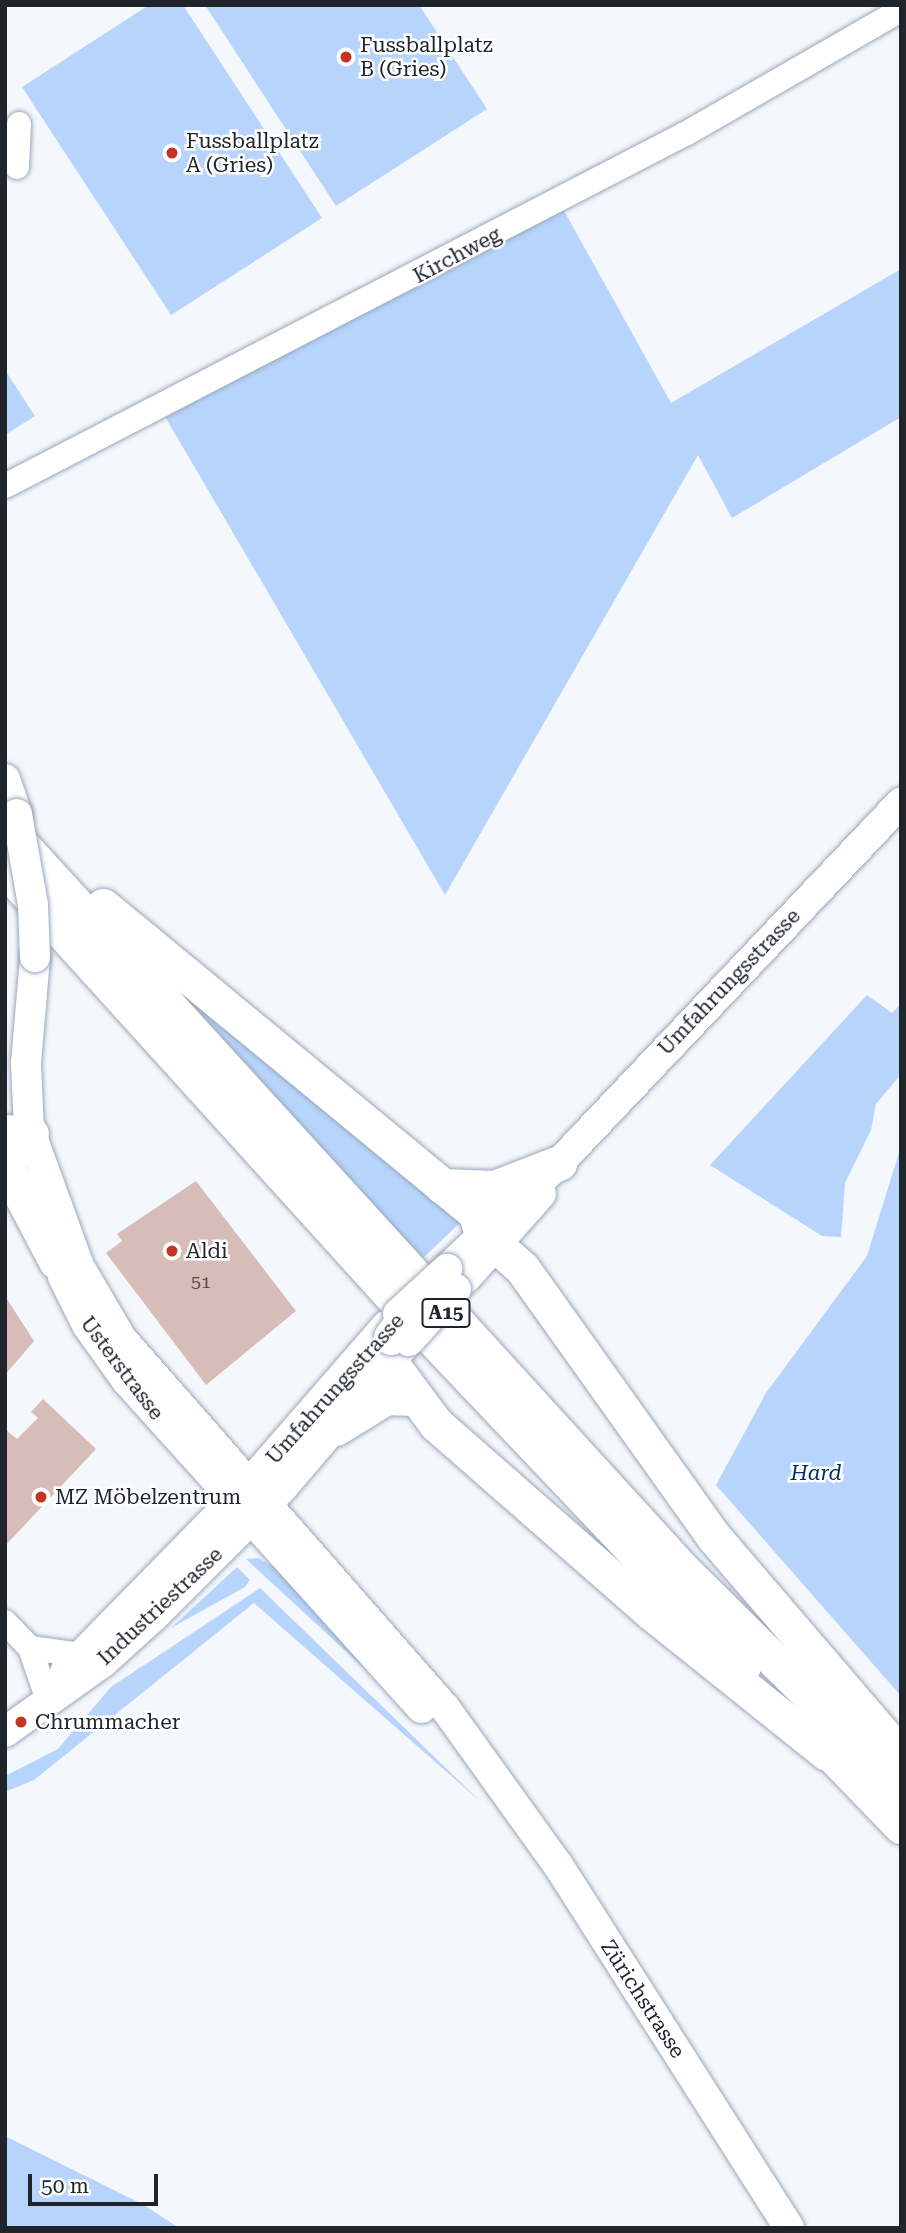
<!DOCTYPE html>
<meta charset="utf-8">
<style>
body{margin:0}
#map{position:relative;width:906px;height:2233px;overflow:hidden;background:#f4f7fb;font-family:"Roboto Serif",serif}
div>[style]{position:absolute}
.green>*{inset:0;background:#b7d4fd}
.building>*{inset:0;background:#d7bdb8}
.roads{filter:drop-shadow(0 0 2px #9aa7ba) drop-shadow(0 0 2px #9aa7ba)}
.minor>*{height:24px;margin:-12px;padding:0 12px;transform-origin:12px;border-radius:12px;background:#fff}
.major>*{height:30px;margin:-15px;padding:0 15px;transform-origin:15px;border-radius:15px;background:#fff}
.highway>*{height:35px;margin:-17.5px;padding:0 17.5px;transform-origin:17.5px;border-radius:17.5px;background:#fff}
.bridges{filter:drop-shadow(0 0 2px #9aa7ba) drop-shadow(0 0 2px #9aa7ba)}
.major-bridge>*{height:30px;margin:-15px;padding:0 15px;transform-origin:15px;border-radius:15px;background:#fff}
.highway-bridge>*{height:35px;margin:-17.5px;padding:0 17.5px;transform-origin:17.5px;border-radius:17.5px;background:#fff}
.dots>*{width:19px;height:19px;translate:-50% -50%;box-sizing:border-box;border:4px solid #fff;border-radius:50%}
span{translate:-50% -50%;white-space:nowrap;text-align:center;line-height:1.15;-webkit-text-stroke:5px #fff;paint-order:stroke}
.number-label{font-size:18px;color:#4e4b4f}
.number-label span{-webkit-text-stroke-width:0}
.shield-label span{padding:2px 5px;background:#fff;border:2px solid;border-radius:5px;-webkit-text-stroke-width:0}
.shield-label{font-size:19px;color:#20252c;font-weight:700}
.poi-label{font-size:21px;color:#20252c}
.left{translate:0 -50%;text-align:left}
.street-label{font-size:21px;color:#20252c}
.park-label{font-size:21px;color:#012e66;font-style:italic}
.frame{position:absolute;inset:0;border:7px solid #20252c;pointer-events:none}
.scale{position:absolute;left:28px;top:2174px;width:130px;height:32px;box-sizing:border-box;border:4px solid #20252c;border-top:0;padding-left:9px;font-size:21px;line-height:24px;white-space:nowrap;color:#20252c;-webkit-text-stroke:5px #fff;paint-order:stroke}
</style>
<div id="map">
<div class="green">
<div style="clip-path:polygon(149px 5px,183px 5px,322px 218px,171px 315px,22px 87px)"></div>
<div style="clip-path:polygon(205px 5px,419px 5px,487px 109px,336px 206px)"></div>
<div style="clip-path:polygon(558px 200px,671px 403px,901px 269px,901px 417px,732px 518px,698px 455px,445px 895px,160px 408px)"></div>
<div style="clip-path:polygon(5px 370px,35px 416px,5px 435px)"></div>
<div style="clip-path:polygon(146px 953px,467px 1216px,422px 1259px)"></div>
<div style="clip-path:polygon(867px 995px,892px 1013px,901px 1004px,901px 1074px,876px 1104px,871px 1130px,845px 1183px,841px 1237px,822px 1236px,710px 1165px)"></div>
<div style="clip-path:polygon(901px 1146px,901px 1696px,716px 1485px,766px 1393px,867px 1256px)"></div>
<div style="clip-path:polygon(258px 1558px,281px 1571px,427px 1726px,246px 1559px)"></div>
<div style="clip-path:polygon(237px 1567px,250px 1580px,245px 1587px,171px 1628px)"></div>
<div style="clip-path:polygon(260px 1588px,481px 1802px,254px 1603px,34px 1780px,5px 1792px,5px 1776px,58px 1749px,111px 1687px)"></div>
<div style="clip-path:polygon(5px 2136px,144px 2205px,179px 2228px,5px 2228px)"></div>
</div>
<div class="building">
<div style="clip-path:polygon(196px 1181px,296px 1311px,206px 1385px,106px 1253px,122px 1241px,117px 1234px)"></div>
<div style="clip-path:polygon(5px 1296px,34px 1341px,5px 1375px)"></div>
<div style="clip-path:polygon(43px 1399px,96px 1449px,5px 1546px,5px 1429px,17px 1439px,38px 1418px,31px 1412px)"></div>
</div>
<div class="roads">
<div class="minor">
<div style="left:17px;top:167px;width:43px;rotate:-87.3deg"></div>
<div style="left:5px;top:486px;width:768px;rotate:-27.37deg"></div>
<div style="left:687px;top:133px;width:247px;rotate:-29.9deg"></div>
<div style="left:5px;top:1622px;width:36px;rotate:46deg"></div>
<div style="left:30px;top:1648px;width:55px;rotate:70.9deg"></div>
<div style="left:30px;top:1648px;width:51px;rotate:7.8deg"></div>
</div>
<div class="major">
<div style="left:5px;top:779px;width:37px;rotate:71deg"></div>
<div style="left:31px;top:1134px;width:140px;rotate:70deg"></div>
<div style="left:79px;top:1266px;width:83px;rotate:59.7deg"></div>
<div style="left:121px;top:1338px;width:492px;rotate:48.8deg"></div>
<div style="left:445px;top:1708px;width:193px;rotate:54.3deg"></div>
<div style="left:558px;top:1865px;width:430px;rotate:57.5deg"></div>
<div style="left:30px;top:1152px;width:89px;rotate:-92.6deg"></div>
<div style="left:26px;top:1063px;width:106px;rotate:-85.1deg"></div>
<div style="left:447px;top:1269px;width:154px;rotate:-43.4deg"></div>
<div style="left:559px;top:1163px;width:497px;rotate:-46.5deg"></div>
<div style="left:63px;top:1277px;width:54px;rotate:63.4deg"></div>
<div style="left:87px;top:1325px;width:69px;rotate:54.5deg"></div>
<div style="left:127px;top:1381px;width:440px;rotate:48deg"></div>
<div style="left:465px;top:1279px;width:114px;rotate:-48.2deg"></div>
<div style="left:65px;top:1672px;width:262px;rotate:-45.6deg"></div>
<div style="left:248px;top:1485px;width:211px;rotate:-49deg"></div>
<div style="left:5px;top:1732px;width:120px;rotate:-35.5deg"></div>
<div style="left:103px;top:1662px;width:67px;rotate:-42deg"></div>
<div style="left:153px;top:1617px;width:184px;rotate:-45deg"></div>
<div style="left:283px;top:1487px;width:186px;rotate:-49.4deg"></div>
</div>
<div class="highway">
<div style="left:10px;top:832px;width:999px;rotate:47.64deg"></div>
<div style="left:683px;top:1570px;width:307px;rotate:44.7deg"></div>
<div style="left:5px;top:869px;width:573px;rotate:47.83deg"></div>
<div style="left:390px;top:1294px;width:513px;rotate:46.5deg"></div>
<div style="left:103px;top:906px;width:484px;rotate:39.5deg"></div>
<div style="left:476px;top:1214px;width:19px;rotate:74deg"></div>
<div style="left:481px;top:1232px;width:55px;rotate:41.3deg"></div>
<div style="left:522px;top:1268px;width:329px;rotate:54.5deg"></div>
<div style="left:713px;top:1536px;width:289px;rotate:49.4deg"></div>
<div style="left:5px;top:1132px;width:26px;rotate:4deg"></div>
<div style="left:5px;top:1164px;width:110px;rotate:62.3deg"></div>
<div style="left:442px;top:1186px;width:52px;rotate:2.2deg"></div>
<div style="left:494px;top:1188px;width:70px;rotate:-21deg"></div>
<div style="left:391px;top:1337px;width:25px;rotate:92deg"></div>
<div style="left:390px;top:1362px;width:77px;rotate:53.4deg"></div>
<div style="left:436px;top:1424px;width:287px;rotate:41.2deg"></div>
<div style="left:652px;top:1613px;width:224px;rotate:38.7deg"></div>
<div style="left:336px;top:1428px;width:59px;rotate:-31.8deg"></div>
<div style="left:386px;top:1397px;width:26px;rotate:2deg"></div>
<div style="left:813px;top:1735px;width:127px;rotate:46deg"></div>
</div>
</div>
<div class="bridges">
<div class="major-bridge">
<div style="left:17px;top:814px;width:92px;rotate:80deg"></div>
<div style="left:33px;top:905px;width:52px;rotate:87.8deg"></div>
<div style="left:398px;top:1314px;width:67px;rotate:-42.6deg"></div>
<div style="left:409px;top:1341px;width:70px;rotate:-47.9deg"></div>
</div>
<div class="highway-bridge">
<div style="left:391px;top:1337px;width:44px;rotate:-53.4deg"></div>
</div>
</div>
<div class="dots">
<div style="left:346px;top:57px;background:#c23621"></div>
<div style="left:172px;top:153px;background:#c23621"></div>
<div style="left:172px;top:1251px;background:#c23621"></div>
<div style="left:41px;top:1497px;background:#c23621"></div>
<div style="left:21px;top:1722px;background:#c23621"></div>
</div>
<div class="number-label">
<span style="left:201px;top:1282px">51</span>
</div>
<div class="shield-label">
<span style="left:446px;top:1313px">A15</span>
</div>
<div class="poi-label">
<span class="left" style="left:360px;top:57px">Fussballplatz<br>B (Gries)</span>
<span class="left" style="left:186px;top:153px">Fussballplatz<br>A (Gries)</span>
<span class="left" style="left:186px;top:1251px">Aldi</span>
<span class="left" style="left:55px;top:1497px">MZ Möbelzentrum</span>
<span class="left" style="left:35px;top:1722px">Chrummacher</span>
</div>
<div class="street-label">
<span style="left:457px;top:255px;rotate:-28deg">Kirchweg</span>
<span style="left:729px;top:982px;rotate:-46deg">Umfahrungsstrasse</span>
<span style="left:122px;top:1368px;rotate:53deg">Usterstrasse</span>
<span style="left:335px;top:1389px;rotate:-48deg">Umfahrungsstrasse</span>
<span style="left:160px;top:1606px;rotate:-43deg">Industriestrasse</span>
<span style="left:643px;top:1999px;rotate:57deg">Zürichstrasse</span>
</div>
<div class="park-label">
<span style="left:816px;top:1473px">Hard</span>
</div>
<div class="frame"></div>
<div class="scale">50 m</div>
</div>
